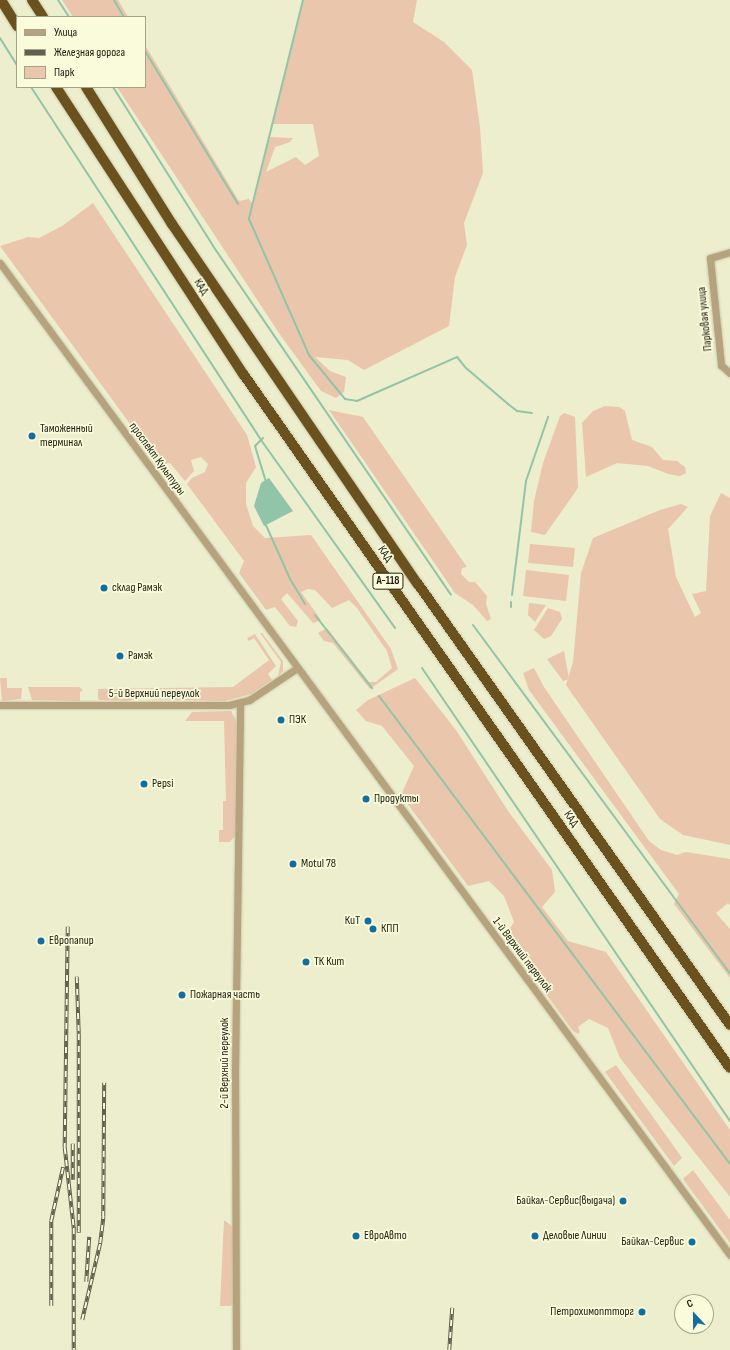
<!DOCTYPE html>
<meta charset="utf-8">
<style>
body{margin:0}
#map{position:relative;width:730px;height:1350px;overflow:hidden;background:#edeecd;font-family:"Sofia Sans Condensed",sans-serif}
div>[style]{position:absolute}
.green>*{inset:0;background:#eac6ad}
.water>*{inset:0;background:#91c4a8}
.stream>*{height:2px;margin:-1px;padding:0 1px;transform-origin:1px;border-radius:1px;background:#91c4a8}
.roads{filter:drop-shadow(0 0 1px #c8c9ac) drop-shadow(0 0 1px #c8c9ac)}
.minor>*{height:7px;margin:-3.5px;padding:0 3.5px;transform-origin:3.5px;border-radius:3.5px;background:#b6a27c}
.highway>*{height:10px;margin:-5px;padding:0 5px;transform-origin:5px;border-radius:5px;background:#6b511d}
.rail>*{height:3.5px;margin-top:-1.75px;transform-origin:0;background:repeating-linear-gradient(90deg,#fafbda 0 6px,#5f604d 0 12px);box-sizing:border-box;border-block:1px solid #5f604d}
.dots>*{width:11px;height:11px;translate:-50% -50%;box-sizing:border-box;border:2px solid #fafbda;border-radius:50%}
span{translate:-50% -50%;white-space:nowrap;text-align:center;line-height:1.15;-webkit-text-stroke:3.5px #fafbda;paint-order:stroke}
.shield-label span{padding:1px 3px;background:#fafbda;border:1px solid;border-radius:3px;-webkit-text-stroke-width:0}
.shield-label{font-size:11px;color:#212115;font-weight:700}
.street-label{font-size:12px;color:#212115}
.poi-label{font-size:12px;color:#212115}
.left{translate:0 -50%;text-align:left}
.right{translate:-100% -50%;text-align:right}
.legend{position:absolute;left:16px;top:16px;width:130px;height:72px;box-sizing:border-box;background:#fafbda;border:1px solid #a3a48b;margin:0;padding:5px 7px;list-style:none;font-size:12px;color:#212115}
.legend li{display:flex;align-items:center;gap:8px;height:20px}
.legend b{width:20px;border:1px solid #a3a48b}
.north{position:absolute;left:674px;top:1294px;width:40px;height:40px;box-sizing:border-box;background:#fafbda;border:1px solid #a3a48b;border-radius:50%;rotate:338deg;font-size:11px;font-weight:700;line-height:16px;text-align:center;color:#212115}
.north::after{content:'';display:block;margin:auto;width:14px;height:18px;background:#126e9d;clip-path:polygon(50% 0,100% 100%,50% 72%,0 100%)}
</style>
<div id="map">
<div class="green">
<div style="clip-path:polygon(62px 0,118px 0,128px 17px,73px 17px)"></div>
<div style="clip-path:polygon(303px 0,417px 0,413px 22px,444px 42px,472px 70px,480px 127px,483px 173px,464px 223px,467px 245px,455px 277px,449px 326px,364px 370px,348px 360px,315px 357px,330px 371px,346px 377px,344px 392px,336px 398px,321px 391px,281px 336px,117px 87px,145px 87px,145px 45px,239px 201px,249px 199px,253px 205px,270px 137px,293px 138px,290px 142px,275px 147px,266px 172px,296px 157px,305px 165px,319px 156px,313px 124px,272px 124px)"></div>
<div style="clip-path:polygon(93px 203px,247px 435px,256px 467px,246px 483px,246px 504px,253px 526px,265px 538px,311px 535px,391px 649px,398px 669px,370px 689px,333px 643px,324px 641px,318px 633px,327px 628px,369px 682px,376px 682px,392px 668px,387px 651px,357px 608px,349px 600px,332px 608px,315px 590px,308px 589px,301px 592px,321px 620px,313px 623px,287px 593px,281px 599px,298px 621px,296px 627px,290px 626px,275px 607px,266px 610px,239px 573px,244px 561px,187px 484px,192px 478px,205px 472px,208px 464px,201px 457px,191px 460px,194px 471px,185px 481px,170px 463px,160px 465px,0 246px,28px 237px,39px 238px,62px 226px)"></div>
<div style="clip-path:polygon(605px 406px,619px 407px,625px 411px,632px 440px,652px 447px,663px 460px,677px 461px,685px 467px,686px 473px,680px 476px,668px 474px,648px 466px,617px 463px,586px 477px,582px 423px,593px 411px)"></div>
<div style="clip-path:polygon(329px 410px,363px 417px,467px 567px,462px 568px,461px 574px,469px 582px,475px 582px,487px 596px,486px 604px,491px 619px,487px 621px,473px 605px,455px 593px)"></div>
<div style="clip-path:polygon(564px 413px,575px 417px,578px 488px,545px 535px,531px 532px,534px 501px,543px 463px,560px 416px)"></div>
<div style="clip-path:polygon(721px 493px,730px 498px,730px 845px,683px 835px,660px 819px,566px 685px,573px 662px,581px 573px,593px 538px,660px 510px,681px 504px,688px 507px,668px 529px,676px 577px,695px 617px,701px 613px,692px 594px,706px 591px,710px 516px)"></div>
<div style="clip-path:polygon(530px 544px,575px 548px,573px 567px,528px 563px)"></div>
<div style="clip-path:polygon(526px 570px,569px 575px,566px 601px,523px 596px)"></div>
<div style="clip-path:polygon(529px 603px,546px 605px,535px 622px,528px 615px)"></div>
<div style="clip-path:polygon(548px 608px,560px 612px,562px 619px,551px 636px,544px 639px,534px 630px)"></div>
<div style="clip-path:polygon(260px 633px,262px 633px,283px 661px,283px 671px,278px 676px,281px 662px)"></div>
<div style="clip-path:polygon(255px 634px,276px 666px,268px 674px,272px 680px,251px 694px,225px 701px,144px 699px,142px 697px,128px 701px,99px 700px,98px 698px,98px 689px,233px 687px,269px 660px,254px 638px,249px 641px,247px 638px)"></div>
<div style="clip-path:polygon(564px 651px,569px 679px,563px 681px,547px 659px)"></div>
<div style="clip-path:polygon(534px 668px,544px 687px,649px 841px,661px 850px,677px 855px,686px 852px,730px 859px,730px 905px,728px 903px,716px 913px,730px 929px,730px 978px,674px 904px,679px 894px,529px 690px,523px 673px)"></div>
<div style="clip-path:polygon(0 678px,7px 678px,7px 688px,22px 688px,21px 699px,2px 701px)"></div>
<div style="clip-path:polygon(415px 678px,456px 730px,508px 811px,552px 870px,555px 892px,542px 907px,568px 941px,606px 952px,730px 1130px,730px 1197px,620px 1058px,608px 1028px,589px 1019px,578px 1027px,580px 1032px,578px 1034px,573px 1031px,505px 937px,514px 922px,504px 896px,489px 881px,468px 886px,401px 795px,414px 766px,382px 726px,366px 721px,356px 710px,368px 700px)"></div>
<div style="clip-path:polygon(28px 687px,79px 687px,83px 690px,80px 692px,80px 701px,32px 700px)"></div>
<div style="clip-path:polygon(231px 711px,236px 720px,236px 835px,230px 842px,219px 842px,219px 830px,223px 830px,223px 801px,226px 801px,224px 721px,185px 721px,192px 712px)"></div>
<div style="clip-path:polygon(616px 1065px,682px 1158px,674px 1166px,605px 1072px)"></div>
<div style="clip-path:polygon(693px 1170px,730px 1220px,730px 1243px,683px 1179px)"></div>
<div style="clip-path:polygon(224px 1220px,233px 1227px,234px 1303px,230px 1306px,220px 1306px)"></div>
</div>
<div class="water">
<div style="clip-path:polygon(269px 478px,293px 511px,264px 526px,254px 506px,261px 483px)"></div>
</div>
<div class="stream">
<div style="left:58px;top:0;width:20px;rotate:57deg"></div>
<div style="left:114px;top:0;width:20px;rotate:60deg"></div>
<div style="left:303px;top:0;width:226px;rotate:103.9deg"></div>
<div style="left:249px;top:219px;width:149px;rotate:66.2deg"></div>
<div style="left:309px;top:355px;width:57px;rotate:50.7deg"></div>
<div style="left:345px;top:399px;width:12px;rotate:9deg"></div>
<div style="left:357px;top:401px;width:109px;rotate:-23.7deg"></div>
<div style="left:457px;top:357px;width:14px;rotate:51deg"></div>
<div style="left:466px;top:368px;width:55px;rotate:40.6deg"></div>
<div style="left:508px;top:404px;width:11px;rotate:38deg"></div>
<div style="left:517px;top:411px;width:15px;rotate:8deg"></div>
<div style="left:0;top:38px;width:32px;rotate:58deg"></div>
<div style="left:145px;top:51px;width:179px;rotate:58.7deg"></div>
<div style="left:31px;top:87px;width:421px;rotate:56.9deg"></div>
<div style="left:261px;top:440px;width:231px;rotate:54.5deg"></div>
<div style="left:113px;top:87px;width:188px;rotate:57.8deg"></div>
<div style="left:213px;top:246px;width:422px;rotate:55.7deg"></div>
<div style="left:263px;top:438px;width:11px;rotate:135deg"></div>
<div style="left:255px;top:446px;width:37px;rotate:73deg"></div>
<div style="left:265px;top:523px;width:61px;rotate:65.9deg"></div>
<div style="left:290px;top:579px;width:29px;rotate:59deg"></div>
<div style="left:512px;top:595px;width:115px;rotate:-83deg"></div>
<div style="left:526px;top:481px;width:68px;rotate:-71deg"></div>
<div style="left:511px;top:607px;width:5px;rotate:-90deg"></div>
<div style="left:315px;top:615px;width:93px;rotate:52deg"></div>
<div style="left:473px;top:625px;width:433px;rotate:53.6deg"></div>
<div style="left:422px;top:668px;width:548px;rotate:55.79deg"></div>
<div style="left:379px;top:696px;width:585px;rotate:53.13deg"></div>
</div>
<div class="roads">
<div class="minor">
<div style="left:730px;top:252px;width:21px;rotate:163deg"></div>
<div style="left:710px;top:258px;width:108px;rotate:84.1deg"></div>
<div style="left:721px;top:365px;width:12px;rotate:42deg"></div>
<div style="left:0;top:263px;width:1232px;rotate:53.65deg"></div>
<div style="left:0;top:705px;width:229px"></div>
<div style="left:229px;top:705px;width:21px;rotate:-14deg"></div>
<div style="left:249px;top:700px;width:58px;rotate:-33.7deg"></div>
<div style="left:236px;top:1350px;width:278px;rotate:-90.2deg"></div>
<div style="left:235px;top:1072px;width:369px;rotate:-89.2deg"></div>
</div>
<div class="highway">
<div style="left:1px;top:0;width:31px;rotate:58deg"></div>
<div style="left:32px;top:0;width:20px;rotate:57deg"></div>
<div style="left:56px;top:87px;width:344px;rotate:56.9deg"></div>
<div style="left:244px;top:375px;width:846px;rotate:54.96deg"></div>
<div style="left:86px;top:87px;width:162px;rotate:57.9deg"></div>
<div style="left:172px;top:224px;width:436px;rotate:55.7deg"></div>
<div style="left:418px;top:584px;width:540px;rotate:54.72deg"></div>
</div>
</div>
<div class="rail">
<div style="left:68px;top:927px;width:221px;rotate:90.8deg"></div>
<div style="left:65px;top:1148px;width:81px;rotate:83.6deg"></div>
<div style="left:74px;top:1228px;width:122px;rotate:90deg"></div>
<div style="left:77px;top:977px;width:57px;rotate:88deg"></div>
<div style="left:79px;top:1034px;width:199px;rotate:90deg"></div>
<div style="left:73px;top:1144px;width:36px;rotate:90deg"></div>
<div style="left:86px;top:1282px;width:45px;rotate:-86.2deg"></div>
<div style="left:51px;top:1306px;width:85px;rotate:-90deg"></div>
<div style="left:51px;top:1221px;width:55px;rotate:-77.5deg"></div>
<div style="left:82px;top:1320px;width:79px;rotate:-76.8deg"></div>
<div style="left:100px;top:1243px;width:26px;rotate:-83deg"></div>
<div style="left:103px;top:1217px;width:134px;rotate:-89.6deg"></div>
<div style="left:449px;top:1350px;width:42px;rotate:-85.9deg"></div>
</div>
<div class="dots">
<div style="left:32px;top:436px;background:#126e9d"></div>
<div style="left:104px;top:588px;background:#126e9d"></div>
<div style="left:120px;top:656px;background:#126e9d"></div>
<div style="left:281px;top:720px;background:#126e9d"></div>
<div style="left:144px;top:784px;background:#126e9d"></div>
<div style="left:366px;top:799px;background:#126e9d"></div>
<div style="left:293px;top:864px;background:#126e9d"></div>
<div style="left:368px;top:921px;background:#126e9d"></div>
<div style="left:373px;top:929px;background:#126e9d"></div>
<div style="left:41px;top:941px;background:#126e9d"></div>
<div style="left:306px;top:962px;background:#126e9d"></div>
<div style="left:182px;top:995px;background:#126e9d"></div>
<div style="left:623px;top:1201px;background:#126e9d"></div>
<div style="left:356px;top:1236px;background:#126e9d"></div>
<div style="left:535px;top:1236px;background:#126e9d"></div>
<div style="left:692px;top:1242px;background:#126e9d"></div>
<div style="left:642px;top:1312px;background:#126e9d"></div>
</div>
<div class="shield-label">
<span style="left:388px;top:581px">А-118</span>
</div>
<div class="street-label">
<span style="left:201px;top:287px;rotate:57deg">КАД</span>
<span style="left:705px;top:319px;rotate:-96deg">Парковая улица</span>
<span style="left:157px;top:459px;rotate:54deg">проспект Культуры</span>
<span style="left:385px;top:554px;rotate:55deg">КАД</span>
<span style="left:154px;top:694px">5-й Верхний переулок</span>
<span style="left:571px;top:819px;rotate:55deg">КАД</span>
<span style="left:522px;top:955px;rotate:53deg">1-й Верхний переулок</span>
<span style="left:225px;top:1063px;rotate:-90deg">2-й Верхний переулок</span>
</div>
<div class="poi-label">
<span class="left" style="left:40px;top:436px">Таможенный<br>терминал</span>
<span class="left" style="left:112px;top:588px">склад Рамэк</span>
<span class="left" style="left:128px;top:656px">Рамэк</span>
<span class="left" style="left:289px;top:720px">ПЭК</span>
<span class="left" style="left:152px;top:784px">Pepsi</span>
<span class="left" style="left:374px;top:799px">Продукты</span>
<span class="left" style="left:301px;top:864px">Motul 78</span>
<span class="right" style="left:360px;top:921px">КиТ</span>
<span class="left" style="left:381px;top:929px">КПП</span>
<span class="left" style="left:49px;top:941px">Европапир</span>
<span class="left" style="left:314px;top:962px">ТК Кит</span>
<span class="left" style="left:190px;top:995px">Пожарная часть</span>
<span class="right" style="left:615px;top:1201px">Байкал-Сервис(выдача)</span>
<span class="left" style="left:364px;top:1236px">ЕвроАвто</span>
<span class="left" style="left:543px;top:1236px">Деловые Линии</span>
<span class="right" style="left:684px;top:1242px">Байкал-Сервис</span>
<span class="right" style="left:634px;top:1312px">Петрохимоптторг</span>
</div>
<ul class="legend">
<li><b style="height:5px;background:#b6a27c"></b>Улица</li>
<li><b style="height:5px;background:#5f604d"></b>Железная дорога</li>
<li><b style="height:11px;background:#eac6ad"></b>Парк</li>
</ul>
<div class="north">С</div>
</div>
